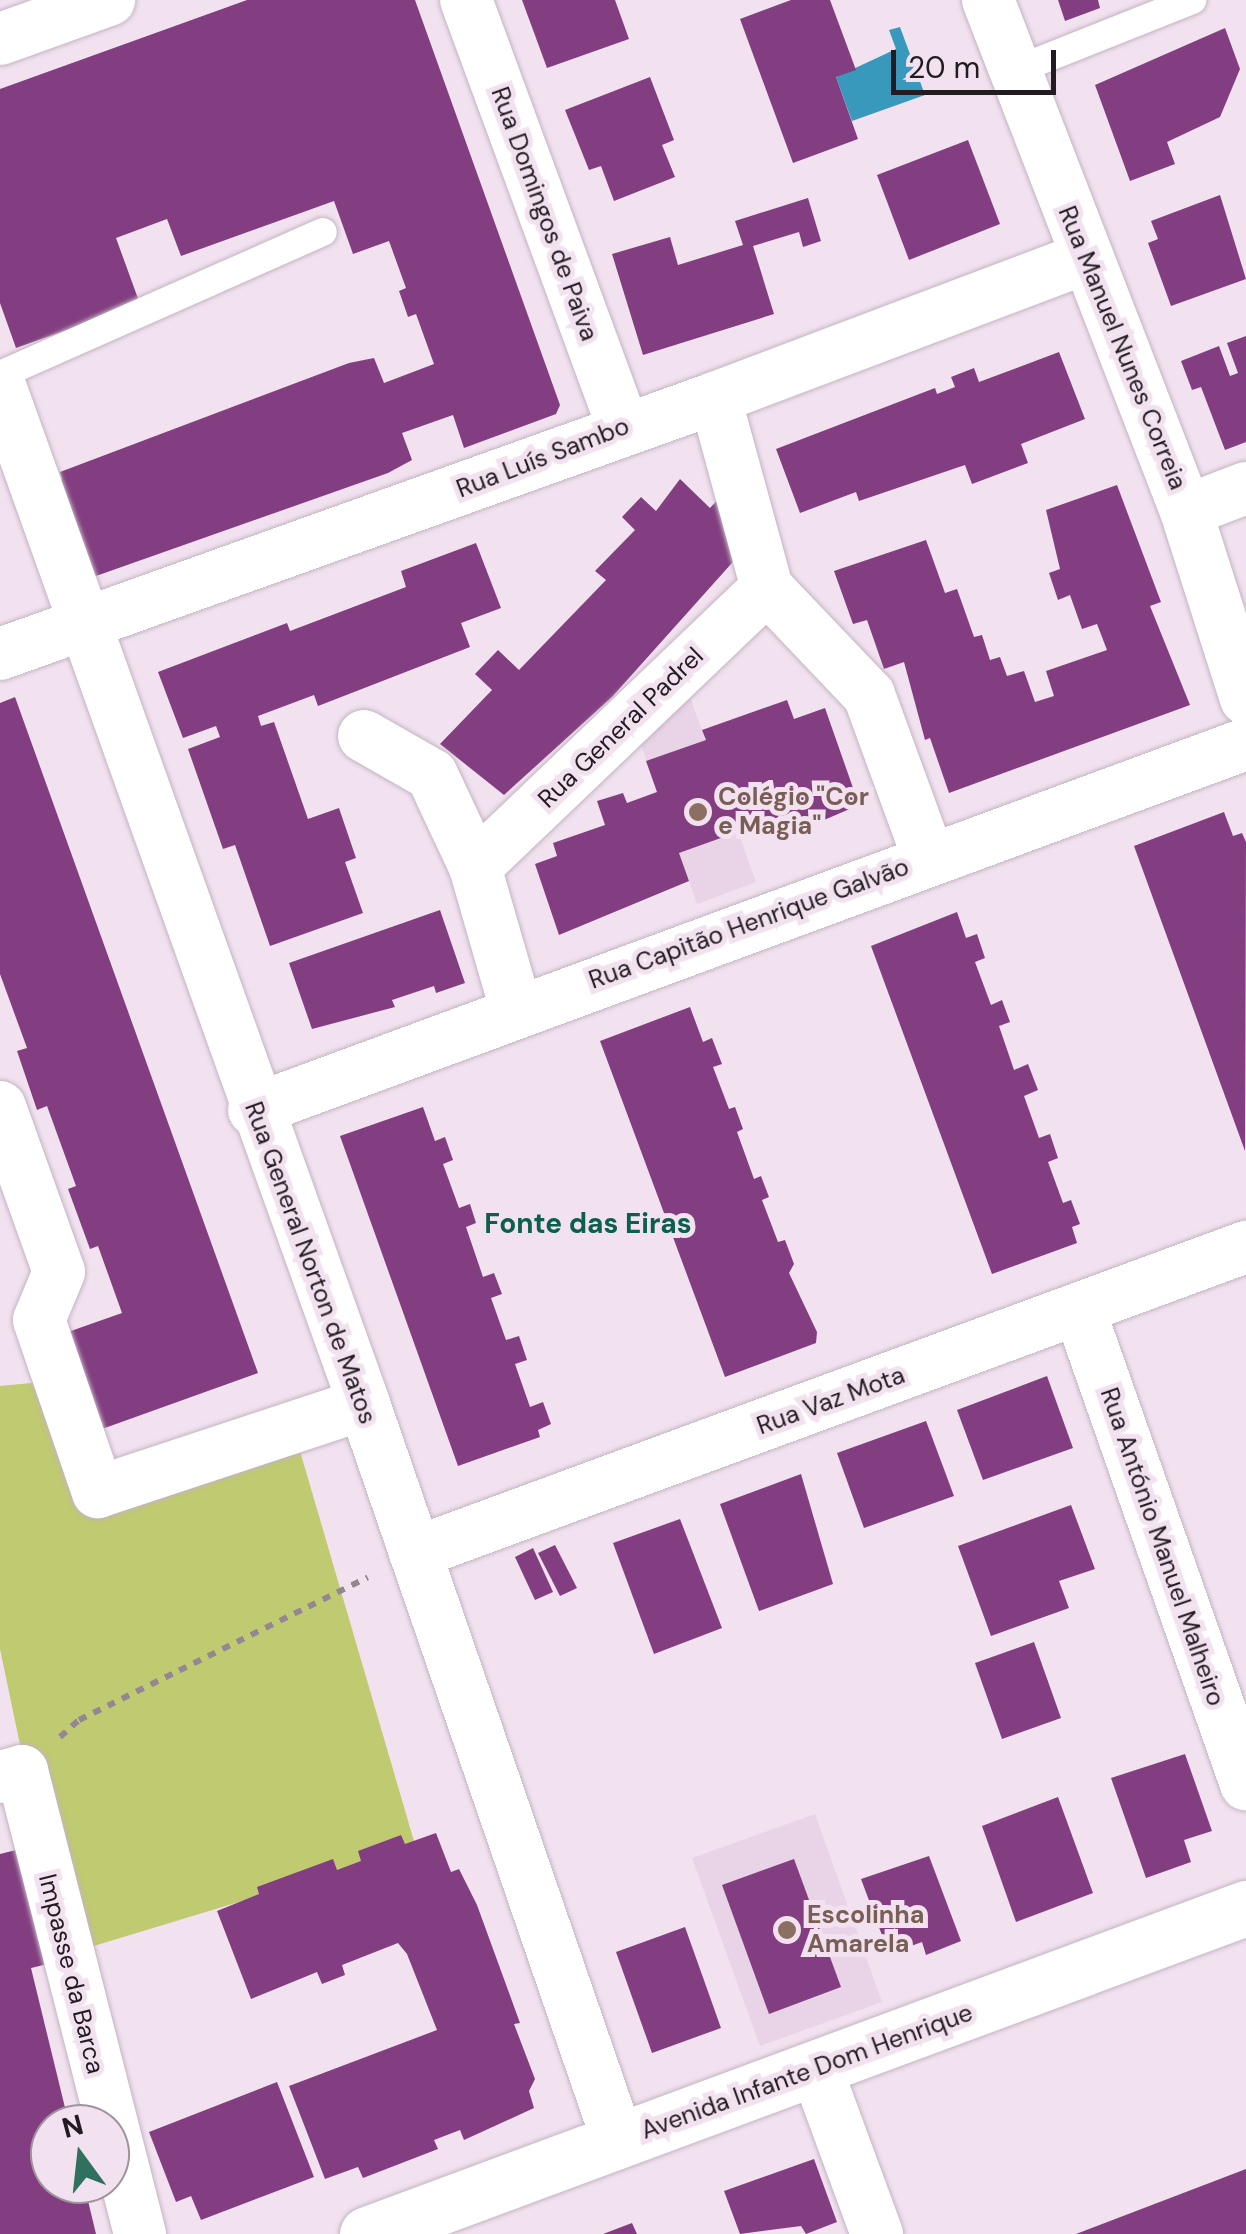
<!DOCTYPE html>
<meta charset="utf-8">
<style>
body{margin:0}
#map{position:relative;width:1246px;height:2234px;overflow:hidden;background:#f2e2f0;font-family:"DM Sans",sans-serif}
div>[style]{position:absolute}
.built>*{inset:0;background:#e9d3e7}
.green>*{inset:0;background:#c0ca70}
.water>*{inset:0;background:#3899bc}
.building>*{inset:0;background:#823e80}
.path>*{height:6px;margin-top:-3px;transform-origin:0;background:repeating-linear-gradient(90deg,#938892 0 8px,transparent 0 16px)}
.roads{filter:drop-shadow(0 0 2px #c3b4c2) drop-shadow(0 0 2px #c3b4c2)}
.lane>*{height:28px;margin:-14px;padding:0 14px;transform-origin:14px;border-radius:14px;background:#fff}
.street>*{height:52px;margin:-26px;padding:0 26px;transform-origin:26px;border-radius:26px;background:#fff}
.secondary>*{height:55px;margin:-27.5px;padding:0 27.5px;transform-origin:27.5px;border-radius:27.5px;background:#fff}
.dots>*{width:28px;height:28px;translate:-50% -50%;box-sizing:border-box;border:5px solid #f2e2f0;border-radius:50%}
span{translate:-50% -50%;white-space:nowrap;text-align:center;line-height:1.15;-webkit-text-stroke:10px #f2e2f0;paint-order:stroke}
.street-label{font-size:25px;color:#221c22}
.education-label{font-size:25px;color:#785e54;font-weight:700}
.left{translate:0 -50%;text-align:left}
.neighbourhood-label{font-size:28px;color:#0c5f4d;font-weight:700}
.north{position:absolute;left:30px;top:2104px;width:100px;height:100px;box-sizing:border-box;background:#f2e2f0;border:2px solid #9f939e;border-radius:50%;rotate:345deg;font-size:28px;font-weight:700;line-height:40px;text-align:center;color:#221c22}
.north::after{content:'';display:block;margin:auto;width:35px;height:45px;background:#30705f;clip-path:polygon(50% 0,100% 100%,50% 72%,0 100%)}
.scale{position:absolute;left:891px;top:50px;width:165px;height:45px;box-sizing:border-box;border:5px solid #221c22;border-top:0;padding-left:12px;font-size:30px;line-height:35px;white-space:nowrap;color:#221c22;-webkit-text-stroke:8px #f2e2f0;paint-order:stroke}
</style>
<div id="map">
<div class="built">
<div style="clip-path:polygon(689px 694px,756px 882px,697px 904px,640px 742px)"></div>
<div style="clip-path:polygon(815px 1814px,882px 2002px,760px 2046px,692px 1858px)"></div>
</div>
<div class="green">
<div style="clip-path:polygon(42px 1382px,99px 1492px,293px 1427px,416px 1848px,64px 1955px,0 1649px,0 1386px)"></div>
</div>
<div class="water">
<div style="clip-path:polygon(900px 27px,925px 95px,852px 121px,836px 77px,896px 49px,889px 30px)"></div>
</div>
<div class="building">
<div style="clip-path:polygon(247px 0,415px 0,560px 405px,556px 414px,464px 448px,453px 415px,402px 433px,412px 460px,388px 473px,96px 576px,88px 572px,54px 481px,62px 479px,60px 472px,349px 363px,374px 358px,384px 383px,434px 364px,416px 314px,408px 317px,399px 291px,406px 288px,389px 241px,353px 254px,334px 201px,181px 256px,167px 219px,116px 238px,140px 304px,16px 348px,0 303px,0 89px)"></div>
<div style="clip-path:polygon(522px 0,615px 0,629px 39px,547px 68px)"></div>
<div style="clip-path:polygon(791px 0,830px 0,856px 70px,836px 77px,858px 139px,793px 163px,740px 19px)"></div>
<div style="clip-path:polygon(1058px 0,1098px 0,1100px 8px,1065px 21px)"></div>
<div style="clip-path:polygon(1225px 28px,1240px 69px,1220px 117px,1167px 142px,1175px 164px,1130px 181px,1095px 85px)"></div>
<div style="clip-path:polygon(650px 77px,674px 140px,662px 145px,675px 177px,614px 201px,601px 166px,589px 170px,565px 110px)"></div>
<div style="clip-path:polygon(968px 140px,1000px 224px,909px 260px,877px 175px)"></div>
<div style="clip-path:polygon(1220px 195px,1246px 279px,1171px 306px,1148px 243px,1158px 239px,1151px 221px)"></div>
<div style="clip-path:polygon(808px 198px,821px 241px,803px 247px,799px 232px,753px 246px,774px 314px,643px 355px,612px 254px,670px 237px,678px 265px,743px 245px,735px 221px)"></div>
<div style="clip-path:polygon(1246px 336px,1246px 442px,1225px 450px,1201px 387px,1192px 390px,1181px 361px,1219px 346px,1230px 376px,1238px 373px,1227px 343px)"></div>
<div style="clip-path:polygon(1059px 352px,1085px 419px,1021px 444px,1028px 463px,972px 484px,965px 465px,859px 501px,856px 492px,800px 513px,776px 449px,935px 388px,937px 394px,955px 387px,951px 377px,974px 368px,979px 382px)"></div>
<div style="clip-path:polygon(680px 479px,710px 508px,727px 490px,748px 545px,612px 697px,504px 795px,440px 744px,492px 690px,475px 674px,498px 650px,519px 670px,606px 580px,595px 571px,635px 530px,622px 517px,641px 497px,656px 511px)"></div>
<div style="clip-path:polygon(1117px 485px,1161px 602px,1150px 606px,1190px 705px,949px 793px,930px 738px,925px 740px,904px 662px,884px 669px,867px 620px,853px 624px,834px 571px,926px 540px,945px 593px,957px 589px,974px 637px,982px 635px,990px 660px,1000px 657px,1007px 676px,1024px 671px,1035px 702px,1054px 696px,1046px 671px,1107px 650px,1097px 624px,1082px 629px,1070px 595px,1058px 600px,1049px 573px,1060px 569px,1046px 510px)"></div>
<div style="clip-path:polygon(476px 543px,501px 608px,461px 623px,470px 647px,318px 706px,314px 695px,258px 716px,261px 726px,274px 722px,308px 819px,339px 808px,356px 858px,345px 862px,363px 913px,270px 946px,235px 845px,223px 849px,188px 749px,220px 737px,216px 726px,183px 738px,158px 672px,287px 623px,290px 631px,406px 587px,401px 571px)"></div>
<div style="clip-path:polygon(15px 697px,258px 1373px,102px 1429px,68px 1332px,122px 1313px,98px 1246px,90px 1249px,68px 1189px,76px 1186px,47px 1106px,37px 1110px,17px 1051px,27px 1048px,0 974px,0 703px)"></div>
<div style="clip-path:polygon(787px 700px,794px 719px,825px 708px,859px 805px,803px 829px,796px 811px,679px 853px,689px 881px,559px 935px,535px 864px,557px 856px,553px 843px,605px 825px,597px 801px,623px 793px,627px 803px,657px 792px,646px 761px,706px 740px,702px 730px)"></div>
<div style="clip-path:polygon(1224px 812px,1233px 836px,1242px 833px,1246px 842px,1245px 1151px,1134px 846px)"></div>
<div style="clip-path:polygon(440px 910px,465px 983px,436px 993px,434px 986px,392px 1000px,395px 1007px,312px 1029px,289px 963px)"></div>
<div style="clip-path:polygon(957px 912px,966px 938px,977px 934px,985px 958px,975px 962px,991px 1005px,1002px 1000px,1010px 1022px,999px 1026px,1014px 1070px,1028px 1064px,1038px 1090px,1024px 1096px,1039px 1138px,1050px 1134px,1058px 1158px,1048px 1162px,1063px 1203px,1071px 1200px,1080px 1224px,1072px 1227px,1077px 1243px,992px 1274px,871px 946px)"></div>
<div style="clip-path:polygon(690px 1007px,703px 1042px,712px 1038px,722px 1064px,713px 1067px,729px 1109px,735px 1107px,743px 1129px,737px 1132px,754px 1179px,761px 1176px,769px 1197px,762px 1200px,778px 1242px,785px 1240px,794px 1264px,789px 1273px,817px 1332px,816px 1343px,725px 1377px,600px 1041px)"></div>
<div style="clip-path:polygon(423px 1107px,435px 1141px,445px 1137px,453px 1160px,443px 1164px,459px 1208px,470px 1204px,476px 1223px,466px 1227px,483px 1277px,494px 1273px,502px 1294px,491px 1298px,506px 1340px,519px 1336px,527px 1360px,515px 1364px,530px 1407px,543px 1402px,551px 1424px,538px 1430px,540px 1437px,458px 1466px,340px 1136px)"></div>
<div style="clip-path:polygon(1047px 1376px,1073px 1448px,983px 1480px,957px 1410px)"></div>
<div style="clip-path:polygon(926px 1421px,954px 1496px,864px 1528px,837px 1453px)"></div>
<div style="clip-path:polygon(801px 1474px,833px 1584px,759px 1611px,720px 1504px)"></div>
<div style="clip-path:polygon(1071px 1505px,1095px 1569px,1059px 1581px,1069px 1608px,991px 1636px,958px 1546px)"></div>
<div style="clip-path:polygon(680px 1519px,722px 1628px,654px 1654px,613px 1543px)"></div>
<div style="clip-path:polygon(555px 1545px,577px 1588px,560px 1596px,538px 1553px)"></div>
<div style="clip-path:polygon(533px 1548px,553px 1592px,535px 1600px,515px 1557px)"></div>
<div style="clip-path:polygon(1034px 1642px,1061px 1718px,1002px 1739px,975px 1663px)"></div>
<div style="clip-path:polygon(1185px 1754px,1212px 1831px,1184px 1840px,1191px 1862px,1146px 1878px,1111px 1778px)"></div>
<div style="clip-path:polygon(1058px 1797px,1093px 1893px,1016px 1922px,982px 1826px)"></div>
<div style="clip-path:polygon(436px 1833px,451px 1872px,459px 1869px,477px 1905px,520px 2023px,514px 2024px,535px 2079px,529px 2091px,534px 2108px,464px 2140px,460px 2130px,434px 2140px,438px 2149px,363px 2178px,358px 2167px,325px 2179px,289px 2086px,437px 2030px,407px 1954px,398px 1943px,342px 1965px,345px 1975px,322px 1984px,317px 1972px,251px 1999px,217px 1911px,259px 1894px,257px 1887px,333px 1859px,337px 1870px,361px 1861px,358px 1851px,401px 1835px,405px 1844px)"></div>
<div style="clip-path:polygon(28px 1847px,56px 1962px,31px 1968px,69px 2124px,50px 2124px,50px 2184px,84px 2184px,96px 2234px,0 2234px,0 1854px)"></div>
<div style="clip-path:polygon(929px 1856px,961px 1941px,926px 1955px,922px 1942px,889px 1954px,861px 1879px)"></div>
<div style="clip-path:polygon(794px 1859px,841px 1987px,769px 2014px,722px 1885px)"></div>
<div style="clip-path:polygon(685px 1927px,721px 2028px,652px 2053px,616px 1952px)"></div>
<div style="clip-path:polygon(277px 2082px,314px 2177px,201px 2220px,191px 2196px,176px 2202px,149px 2132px)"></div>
<div style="clip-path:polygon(814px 2159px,837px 2222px,806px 2234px,801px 2226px,740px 2234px,724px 2191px)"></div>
<div style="clip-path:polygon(1246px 2169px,1246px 2234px,1076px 2234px)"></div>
<div style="clip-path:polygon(632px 2223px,637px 2234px,603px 2234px)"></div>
</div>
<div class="path">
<div style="left:60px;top:1737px;width:25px;rotate:-42deg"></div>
<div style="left:79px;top:1720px;width:322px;rotate:-26.3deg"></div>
</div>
<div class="roads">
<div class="lane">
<div style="left:1014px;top:71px;width:192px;rotate:-21.7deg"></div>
<div style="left:0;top:375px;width:353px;rotate:-23.9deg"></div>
</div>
<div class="street">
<div style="left:466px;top:0;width:455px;rotate:69.8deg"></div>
<div style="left:988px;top:0;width:548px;rotate:68.82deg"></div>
<div style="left:1186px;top:511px;width:197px;rotate:72.3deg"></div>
<div style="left:0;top:39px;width:116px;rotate:-19.7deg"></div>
<div style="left:0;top:386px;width:1081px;rotate:70.32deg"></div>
<div style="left:364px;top:1404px;width:780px;rotate:70.98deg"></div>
<div style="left:715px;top:398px;width:197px;rotate:74.7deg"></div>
<div style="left:767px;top:588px;width:148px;rotate:46.4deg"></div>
<div style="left:869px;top:695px;width:175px;rotate:69.9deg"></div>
<div style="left:1186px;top:511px;width:64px;rotate:-21deg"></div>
<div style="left:0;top:654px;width:759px;rotate:-19.7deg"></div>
<div style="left:715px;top:398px;width:396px;rotate:-20.7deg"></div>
<div style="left:364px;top:736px;width:78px;rotate:29.8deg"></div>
<div style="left:432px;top:775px;width:102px;rotate:64.9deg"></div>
<div style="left:516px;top:1009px;width:148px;rotate:-106.1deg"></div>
<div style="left:475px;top:867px;width:404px;rotate:-43.7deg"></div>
<div style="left:0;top:1107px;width:175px;rotate:70.3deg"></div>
<div style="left:59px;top:1272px;width:52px;rotate:112.6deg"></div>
<div style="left:39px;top:1320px;width:182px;rotate:71.1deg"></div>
<div style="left:98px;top:1492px;width:280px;rotate:-18.3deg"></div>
<div style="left:254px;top:1110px;width:1057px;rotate:-20.25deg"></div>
<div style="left:1079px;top:1309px;width:504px;rotate:70.63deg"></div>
<div style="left:415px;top:1553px;width:886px;rotate:-20.22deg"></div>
<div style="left:0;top:1777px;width:23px;rotate:-15deg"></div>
<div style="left:22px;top:1771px;width:478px;rotate:75.7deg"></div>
<div style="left:817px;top:2071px;width:174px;rotate:69.8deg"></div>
</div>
<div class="secondary">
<div style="left:367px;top:2234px;width:938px;rotate:-20.35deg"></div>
</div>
</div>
<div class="dots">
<div style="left:698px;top:812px;background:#8d6e63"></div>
<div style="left:787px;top:1930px;background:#8d6e63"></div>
</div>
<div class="street-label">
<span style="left:544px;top:214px;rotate:70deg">Rua Domingos de Paiva</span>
<span style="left:1122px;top:348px;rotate:68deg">Rua Manuel Nunes Correia</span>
<span style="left:543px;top:458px;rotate:-21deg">Rua Luís Sambo</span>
<span style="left:621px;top:728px;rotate:-44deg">Rua General Padrel</span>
<span style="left:749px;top:924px;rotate:-20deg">Rua Capitão Henrique Galvão</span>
<span style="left:310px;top:1263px;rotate:70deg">Rua General Norton de Matos</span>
<span style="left:831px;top:1401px;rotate:-20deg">Rua Vaz Mota</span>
<span style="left:1162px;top:1547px;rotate:71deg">Rua António Manuel Malheiro</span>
<span style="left:71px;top:1974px;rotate:76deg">Impasse da Barca</span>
<span style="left:807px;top:2072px;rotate:-20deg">Avenida Infante Dom Henrique</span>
</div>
<div class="education-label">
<span class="left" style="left:718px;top:812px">Colégio "Cor<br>e Magia"</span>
<span class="left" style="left:807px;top:1930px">Escolinha<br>Amarela</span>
</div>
<div class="neighbourhood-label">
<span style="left:588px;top:1224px">Fonte das Eiras</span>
</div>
<div class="north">N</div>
<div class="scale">20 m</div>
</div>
